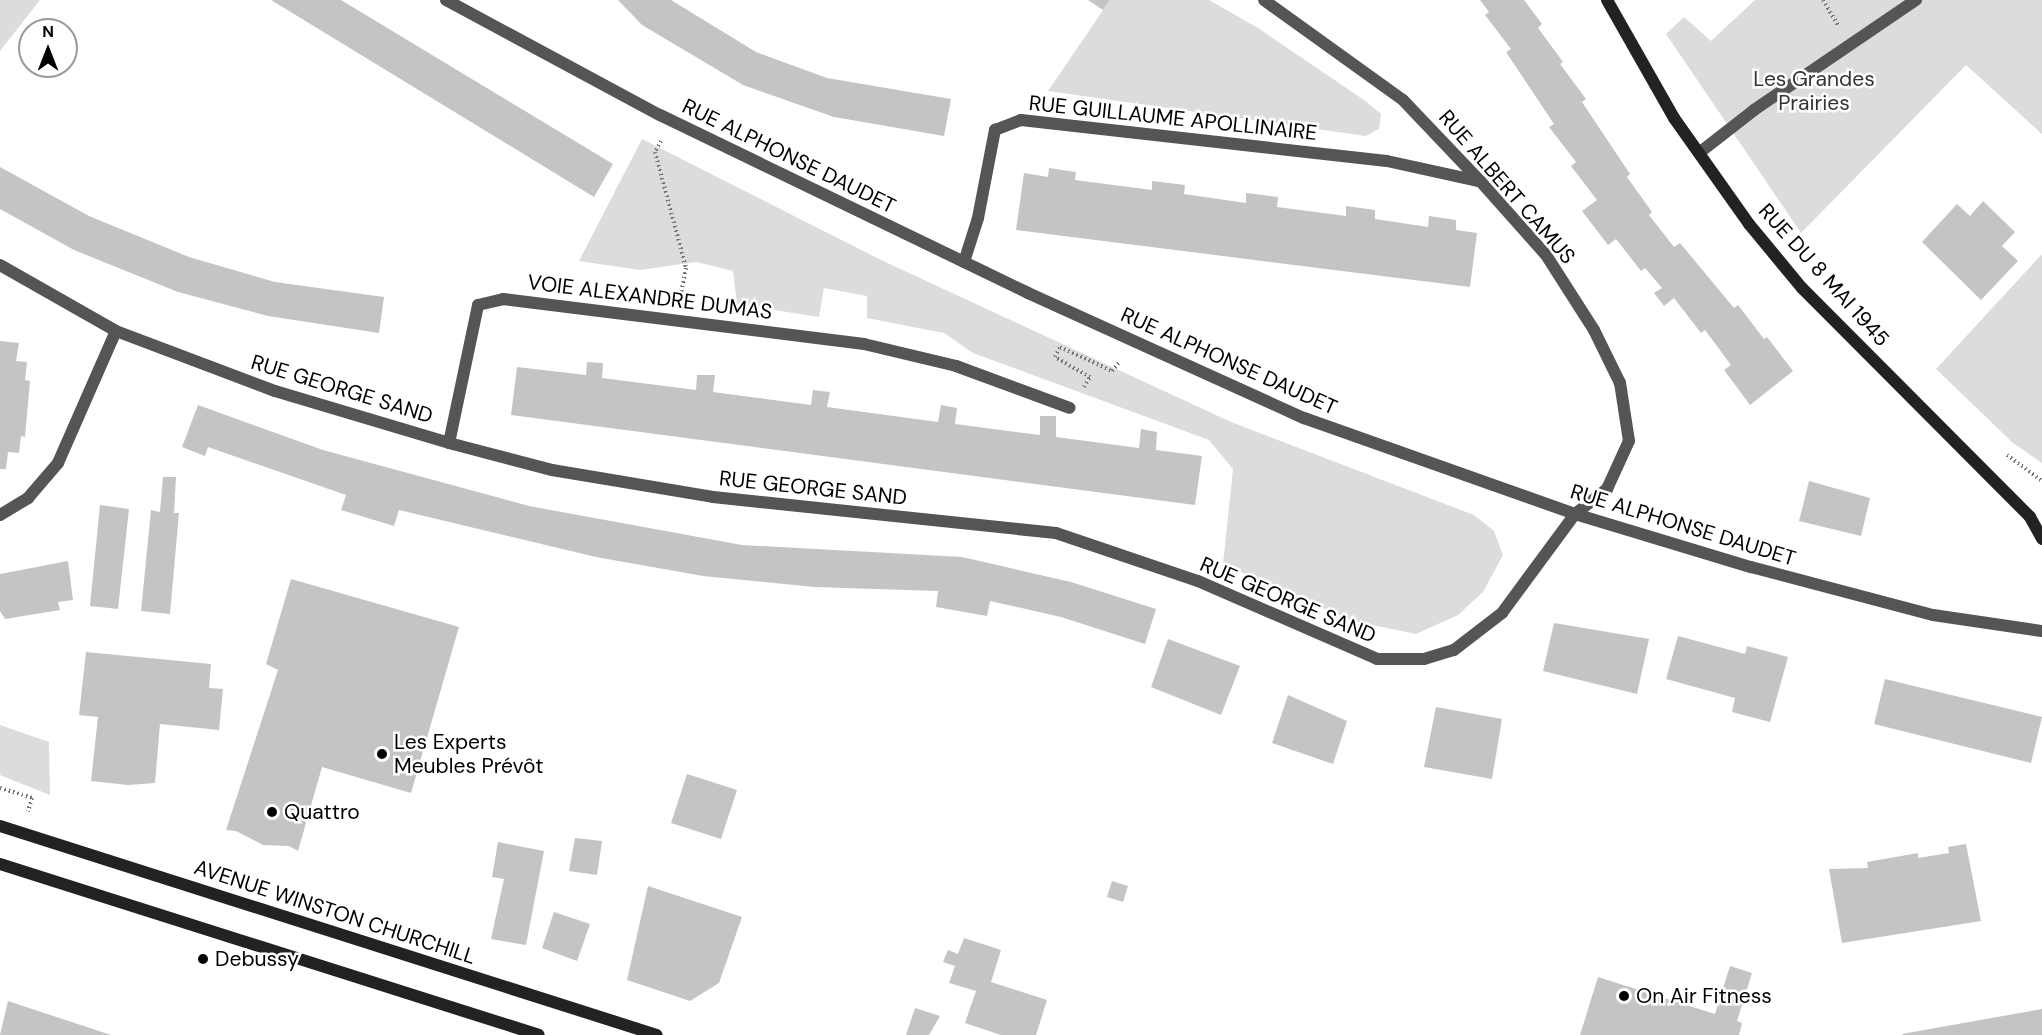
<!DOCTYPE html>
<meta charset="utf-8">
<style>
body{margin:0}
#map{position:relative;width:2042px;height:1035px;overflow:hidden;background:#fff;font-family:"DM Sans",sans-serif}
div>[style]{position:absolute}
.green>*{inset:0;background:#dcdcdc}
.building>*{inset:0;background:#c4c4c4}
.path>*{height:4px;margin-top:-2px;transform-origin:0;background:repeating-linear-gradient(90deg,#777 0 1.5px,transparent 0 4.5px)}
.lane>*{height:12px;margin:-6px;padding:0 6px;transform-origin:6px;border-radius:6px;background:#555}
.street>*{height:12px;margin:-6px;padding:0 6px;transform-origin:6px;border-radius:6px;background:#555}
.secondary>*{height:12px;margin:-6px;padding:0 6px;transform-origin:6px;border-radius:6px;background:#222}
.dots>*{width:16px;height:16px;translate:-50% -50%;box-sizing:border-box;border:3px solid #fff;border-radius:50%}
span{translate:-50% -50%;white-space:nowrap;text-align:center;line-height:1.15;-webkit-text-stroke:5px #fff;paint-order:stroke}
.park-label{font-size:21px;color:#333}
.street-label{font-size:21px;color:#000}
.poi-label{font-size:21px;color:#000}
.left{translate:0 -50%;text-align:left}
.north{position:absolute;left:18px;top:18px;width:60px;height:60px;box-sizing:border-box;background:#fff;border:2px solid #999;border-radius:50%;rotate:0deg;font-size:16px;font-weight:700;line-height:24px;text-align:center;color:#000}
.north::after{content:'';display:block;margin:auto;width:21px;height:27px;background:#000;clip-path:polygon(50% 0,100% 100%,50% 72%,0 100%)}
</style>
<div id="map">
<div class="green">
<div style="clip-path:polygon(0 0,40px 0,0 51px)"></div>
<div style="clip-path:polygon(1110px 0,1209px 0,1258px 28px,1364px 100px,1381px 114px,1379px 129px,1366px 136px,1048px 91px)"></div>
<div style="clip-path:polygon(1755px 0,2042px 0,2042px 134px,1966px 65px,1801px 233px,1666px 34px,1684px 17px,1711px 41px)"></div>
<div style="clip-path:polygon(642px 139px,881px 260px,1231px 422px,1474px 515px,1494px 531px,1503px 555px,1483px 592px,1458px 615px,1416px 634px,1353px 621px,1223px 564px,1233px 469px,1209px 440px,973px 353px,944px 333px,867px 318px,867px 296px,824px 288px,819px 317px,737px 304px,733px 271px,696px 262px,640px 270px,579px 261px)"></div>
<div style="clip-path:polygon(2042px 254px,2042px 463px,2013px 443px,1936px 369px)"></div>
<div style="clip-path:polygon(0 725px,49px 742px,50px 795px,0 775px)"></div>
</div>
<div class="building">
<div style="clip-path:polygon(271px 0,341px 0,613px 164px,594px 197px)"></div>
<div style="clip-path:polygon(618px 0,671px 0,756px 52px,827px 78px,951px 99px,944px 136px,834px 117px,743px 85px,642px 25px)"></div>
<div style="clip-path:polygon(1088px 0,1110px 0,1103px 10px)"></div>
<div style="clip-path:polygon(1480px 0,1524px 0,1542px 24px,1538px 28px,1563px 62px,1560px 64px,1586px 99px,1582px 102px,1630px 174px,1627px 177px,1652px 212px,1649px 215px,1674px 247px,1680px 243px,1734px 308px,1738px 305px,1764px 339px,1767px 337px,1793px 371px,1750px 405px,1724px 370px,1731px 365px,1705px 330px,1701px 333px,1674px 298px,1664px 306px,1654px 293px,1662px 288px,1645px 268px,1641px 271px,1616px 239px,1608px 245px,1582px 211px,1597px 200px,1571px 166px,1576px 162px,1549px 127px,1554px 124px,1506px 52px,1511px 49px,1485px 15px,1489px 12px)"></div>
<div style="clip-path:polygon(0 167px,89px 216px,189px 257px,275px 282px,384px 297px,379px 333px,268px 316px,178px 292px,74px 250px,0 209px)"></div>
<div style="clip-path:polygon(1049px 168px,1076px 172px,1075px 180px,1152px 190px,1152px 181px,1185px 185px,1184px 194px,1246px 203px,1246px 193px,1278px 197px,1277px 207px,1346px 216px,1346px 206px,1375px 210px,1375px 219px,1428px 227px,1429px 216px,1456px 220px,1456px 230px,1477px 233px,1470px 287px,1016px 230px,1024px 173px,1048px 177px)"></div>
<div style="clip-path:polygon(1983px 201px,2015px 232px,2002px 246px,2018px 261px,1981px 300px,1922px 242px,1957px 204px,1970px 216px)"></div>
<div style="clip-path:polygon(0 341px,19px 343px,16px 361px,27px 362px,25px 380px,30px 381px,25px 437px,21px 436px,19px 453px,8px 452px,6px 469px,0 469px)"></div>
<div style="clip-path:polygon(587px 362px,603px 363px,602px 378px,696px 390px,697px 375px,715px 375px,713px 392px,811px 405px,813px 390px,830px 392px,827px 407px,938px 422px,941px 405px,957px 408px,955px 424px,1040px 435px,1040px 416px,1056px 416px,1056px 437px,1139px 448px,1141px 429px,1157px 432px,1156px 450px,1202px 456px,1195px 505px,511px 415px,517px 367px,586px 375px)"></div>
<div style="clip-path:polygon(198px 405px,323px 450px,529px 506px,742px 545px,962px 557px,1071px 582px,1156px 609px,1145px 644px,1061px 617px,990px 601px,987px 616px,936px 607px,938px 591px,814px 587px,703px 576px,596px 557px,399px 510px,394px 526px,341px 510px,346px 495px,208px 447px,205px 456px,182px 447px)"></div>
<div style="clip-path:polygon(163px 477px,176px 477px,174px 513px,179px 513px,170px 614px,141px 611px,151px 510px,160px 512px)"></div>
<div style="clip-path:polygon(1809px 481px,1870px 498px,1861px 536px,1799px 521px)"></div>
<div style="clip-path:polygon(100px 505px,129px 509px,118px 609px,90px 606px)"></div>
<div style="clip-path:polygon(68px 561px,73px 600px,58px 602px,60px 610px,5px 619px,0 611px,0 574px)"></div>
<div style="clip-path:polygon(291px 579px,459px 627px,411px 793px,322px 767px,298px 851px,289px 846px,263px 845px,236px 831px,226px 830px,278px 670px,266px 664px)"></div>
<div style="clip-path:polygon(1554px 623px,1649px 639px,1637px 694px,1543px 671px)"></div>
<div style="clip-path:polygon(1678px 636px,1745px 654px,1747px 646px,1788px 657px,1770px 722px,1732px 712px,1735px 698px,1666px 679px)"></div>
<div style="clip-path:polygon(1168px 639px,1240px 666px,1221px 715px,1151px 687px)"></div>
<div style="clip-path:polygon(86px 652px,211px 664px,209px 688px,223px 689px,219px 730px,160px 724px,155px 783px,128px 785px,91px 781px,98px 717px,79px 715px)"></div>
<div style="clip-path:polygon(1885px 679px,2042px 717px,2031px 763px,1874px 724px)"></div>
<div style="clip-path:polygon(1288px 695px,1347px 721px,1333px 764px,1272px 743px)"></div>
<div style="clip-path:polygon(1436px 707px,1502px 719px,1492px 779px,1424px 767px)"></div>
<div style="clip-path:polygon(687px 774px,737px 790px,721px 839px,671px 823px)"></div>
<div style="clip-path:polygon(575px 838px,602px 841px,597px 875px,569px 871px)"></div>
<div style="clip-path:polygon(498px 842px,544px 851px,526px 945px,491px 939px,504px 879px,492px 877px)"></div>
<div style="clip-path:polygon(1966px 844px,1981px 921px,1842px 943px,1829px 869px,1868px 868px,1867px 862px,1918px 853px,1918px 858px,1949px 853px,1948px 847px)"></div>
<div style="clip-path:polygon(1112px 881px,1128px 886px,1123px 902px,1107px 897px)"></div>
<div style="clip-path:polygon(648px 886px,742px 917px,719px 983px,690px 1001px,627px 980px)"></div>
<div style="clip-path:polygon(554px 912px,590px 924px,577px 961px,542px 948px)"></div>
<div style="clip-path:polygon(964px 938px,1001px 950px,991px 982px,1047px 1000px,1036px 1035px,1001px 1035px,965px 1023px,976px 991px,949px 983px,955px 966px,943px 962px,948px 950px,958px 954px)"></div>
<div style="clip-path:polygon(1730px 966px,1752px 973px,1737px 1021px,1742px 1023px,1739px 1035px,1580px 1035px,1598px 977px,1715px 1014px)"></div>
<div style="clip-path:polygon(8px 1001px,111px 1035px,0 1035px)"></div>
<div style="clip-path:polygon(915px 1008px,940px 1016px,929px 1035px,906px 1035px)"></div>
<div style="clip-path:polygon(2042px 1009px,2042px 1035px,1903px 1035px,1902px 1034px)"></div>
</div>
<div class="path">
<div style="left:1823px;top:0;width:29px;rotate:59deg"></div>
<div style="left:661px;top:141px;width:13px;rotate:119deg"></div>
<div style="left:655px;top:152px;width:120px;rotate:75deg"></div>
<div style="left:686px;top:268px;width:31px;rotate:101deg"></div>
<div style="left:1084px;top:387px;width:12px;rotate:-59deg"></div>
<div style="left:1090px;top:377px;width:40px;rotate:-150.3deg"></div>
<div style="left:1055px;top:357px;width:11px;rotate:-63deg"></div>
<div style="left:1060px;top:347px;width:57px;rotate:24.8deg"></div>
<div style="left:1112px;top:371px;width:13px;rotate:-51deg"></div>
<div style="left:2007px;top:455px;width:44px;rotate:36.6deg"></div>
<div style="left:0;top:788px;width:34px;rotate:17deg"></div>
<div style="left:32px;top:798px;width:14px;rotate:107deg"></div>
</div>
<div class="lane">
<div style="left:1699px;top:153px;width:70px;rotate:-38deg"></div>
<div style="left:1754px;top:110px;width:196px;rotate:-34.2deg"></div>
<div style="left:956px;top:366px;width:121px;rotate:20.2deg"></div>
</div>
<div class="street">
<div style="left:446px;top:0;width:243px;rotate:28.3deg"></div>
<div style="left:660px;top:115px;width:409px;rotate:25.8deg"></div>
<div style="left:1028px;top:293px;width:303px;rotate:24.4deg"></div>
<div style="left:1304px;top:418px;width:288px;rotate:19.5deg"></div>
<div style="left:1575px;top:514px;width:184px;rotate:16.8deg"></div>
<div style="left:1751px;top:567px;width:188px;rotate:14.8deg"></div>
<div style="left:1933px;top:615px;width:110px;rotate:8.4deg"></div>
<div style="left:964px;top:262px;width:46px;rotate:-72.3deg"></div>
<div style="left:978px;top:218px;width:90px;rotate:-79.1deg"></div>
<div style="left:995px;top:130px;width:28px;rotate:-21deg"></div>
<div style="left:1021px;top:120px;width:368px;rotate:6.4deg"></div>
<div style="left:1387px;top:161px;width:94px;rotate:12.3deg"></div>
<div style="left:0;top:265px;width:133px;rotate:29.6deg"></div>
<div style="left:116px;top:331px;width:170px;rotate:20.7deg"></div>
<div style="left:275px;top:391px;width:182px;rotate:16.6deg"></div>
<div style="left:449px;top:443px;width:106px;rotate:14.7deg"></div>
<div style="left:552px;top:470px;width:163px;rotate:9.5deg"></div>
<div style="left:713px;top:497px;width:345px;rotate:6deg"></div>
<div style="left:1056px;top:533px;width:150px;rotate:18.7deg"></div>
<div style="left:1198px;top:581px;width:195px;rotate:23.5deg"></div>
<div style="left:1377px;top:659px;width:47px"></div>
<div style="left:1424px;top:659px;width:31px;rotate:-17deg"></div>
<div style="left:1454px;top:650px;width:61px;rotate:-37.6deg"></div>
<div style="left:1502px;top:613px;width:123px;rotate:-53.6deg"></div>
<div style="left:1575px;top:514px;width:41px;rotate:-38deg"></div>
<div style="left:1607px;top:489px;width:53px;rotate:-65.4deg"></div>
<div style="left:1629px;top:441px;width:59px;rotate:-98.8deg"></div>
<div style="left:1620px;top:383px;width:59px;rotate:-116.1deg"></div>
<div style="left:1594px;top:330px;width:89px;rotate:-122.6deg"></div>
<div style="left:1546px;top:255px;width:98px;rotate:-131.7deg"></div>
<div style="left:1481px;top:182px;width:113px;rotate:-133.6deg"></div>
<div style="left:1403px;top:100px;width:171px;rotate:-144.3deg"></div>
<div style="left:449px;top:443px;width:141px;rotate:-78.1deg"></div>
<div style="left:478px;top:305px;width:26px;rotate:-13deg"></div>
<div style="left:503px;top:299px;width:364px;rotate:7.1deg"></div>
<div style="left:864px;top:344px;width:95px;rotate:13.4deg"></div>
<div style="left:0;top:515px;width:33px;rotate:-31deg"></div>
<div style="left:28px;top:498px;width:46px;rotate:-49.4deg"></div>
<div style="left:58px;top:463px;width:144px;rotate:-66.3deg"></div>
</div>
<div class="secondary">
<div style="left:1607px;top:0;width:136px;rotate:60.4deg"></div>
<div style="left:1674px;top:118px;width:130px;rotate:54.7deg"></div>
<div style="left:1749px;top:224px;width:83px;rotate:50.4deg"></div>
<div style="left:1802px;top:288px;width:323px;rotate:45.1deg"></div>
<div style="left:2030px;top:517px;width:25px;rotate:61deg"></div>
<div style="left:0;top:826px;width:689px;rotate:17.65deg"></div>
<div style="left:0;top:864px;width:565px;rotate:17.6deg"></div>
</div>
<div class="dots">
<div style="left:382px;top:754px;background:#000"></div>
<div style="left:272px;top:812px;background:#000"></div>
<div style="left:203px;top:959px;background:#000"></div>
<div style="left:1624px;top:996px;background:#000"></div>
</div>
<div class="park-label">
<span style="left:1814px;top:91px">Les Grandes<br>Prairies</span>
</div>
<div class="street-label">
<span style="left:1173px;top:118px;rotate:6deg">RUE GUILLAUME APOLLINAIRE</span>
<span style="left:789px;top:156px;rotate:26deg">RUE ALPHONSE DAUDET</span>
<span style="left:1507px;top:187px;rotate:49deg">RUE ALBERT CAMUS</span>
<span style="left:1824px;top:275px;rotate:48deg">RUE DU 8 MAI 1945</span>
<span style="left:650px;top:297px;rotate:7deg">VOIE ALEXANDRE DUMAS</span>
<span style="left:1229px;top:361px;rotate:24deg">RUE ALPHONSE DAUDET</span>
<span style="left:342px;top:389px;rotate:17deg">RUE GEORGE SAND</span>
<span style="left:813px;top:488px;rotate:6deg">RUE GEORGE SAND</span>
<span style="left:1683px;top:525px;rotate:17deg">RUE ALPHONSE DAUDET</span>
<span style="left:1288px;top:600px;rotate:23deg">RUE GEORGE SAND</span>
<span style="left:335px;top:912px;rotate:18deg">AVENUE WINSTON CHURCHILL</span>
</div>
<div class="poi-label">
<span class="left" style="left:394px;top:754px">Les Experts<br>Meubles Prévôt</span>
<span class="left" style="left:284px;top:812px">Quattro</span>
<span class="left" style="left:215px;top:959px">Debussy</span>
<span class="left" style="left:1636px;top:996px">On Air Fitness</span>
</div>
<div class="north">N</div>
</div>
